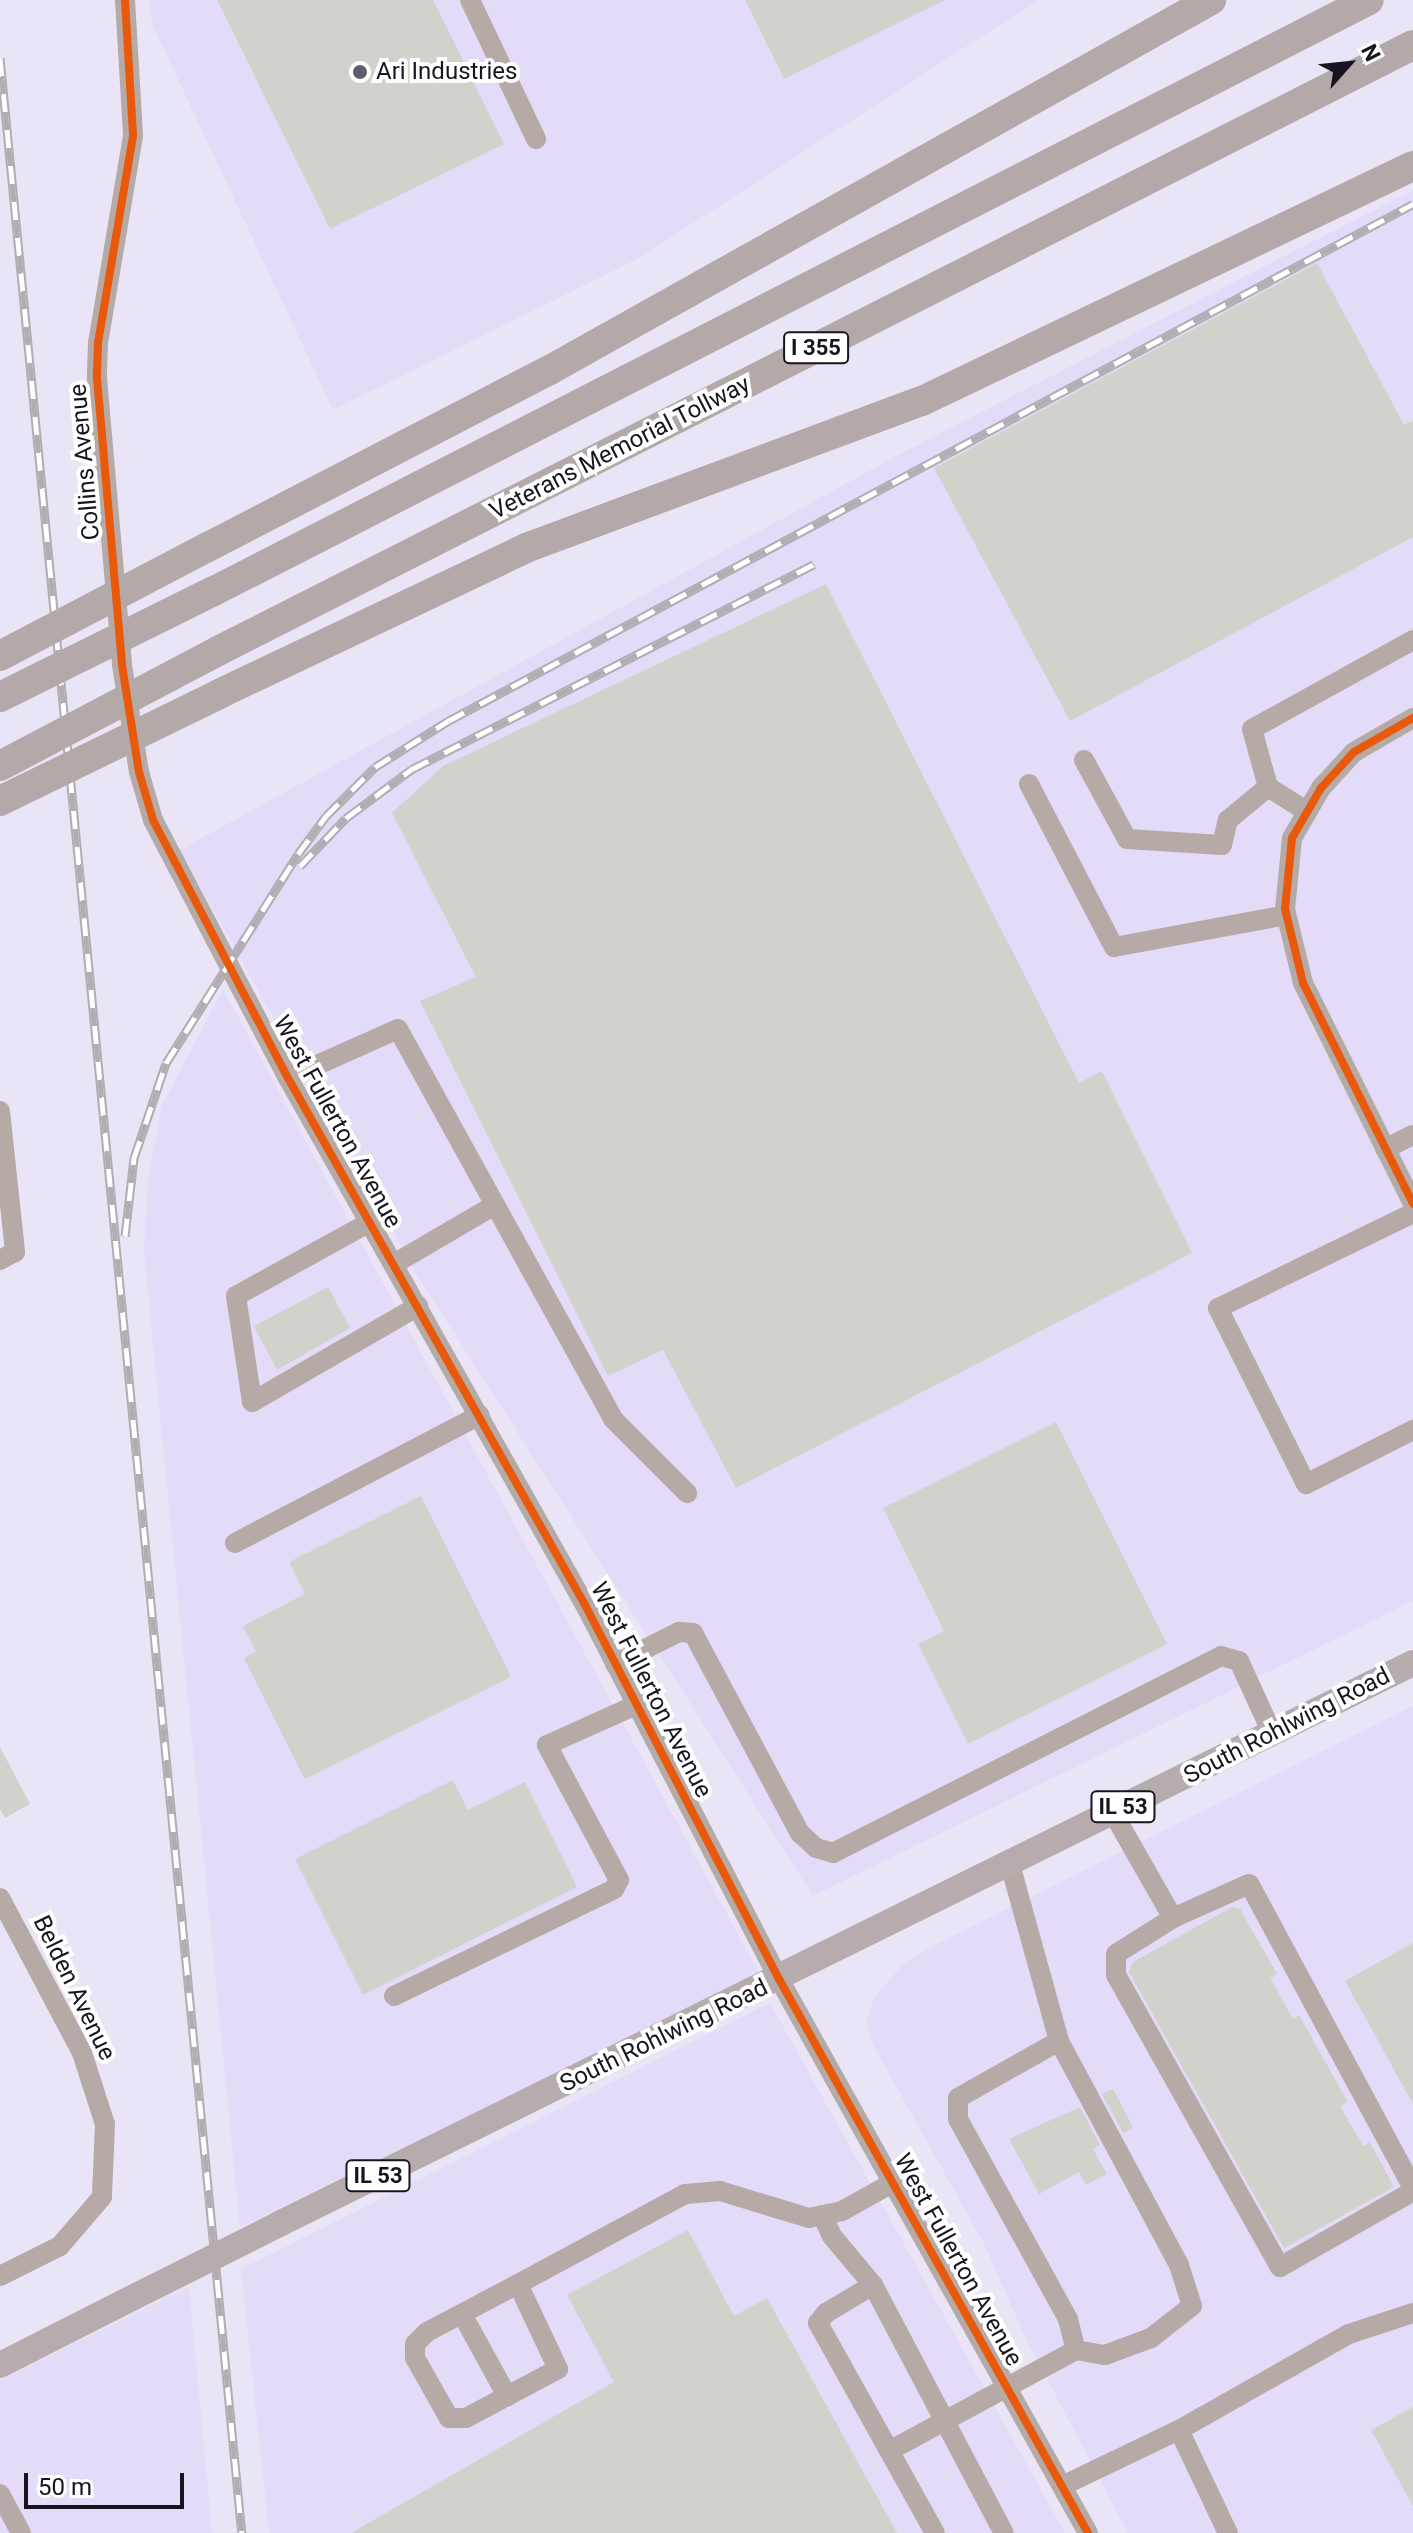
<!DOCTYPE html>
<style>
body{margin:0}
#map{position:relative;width:1413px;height:2533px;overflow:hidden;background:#eae5f6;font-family:Roboto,sans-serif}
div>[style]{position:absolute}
.built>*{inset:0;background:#e3dbf8}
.building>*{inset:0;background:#d1d2cc}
.minor>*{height:20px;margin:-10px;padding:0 10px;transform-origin:10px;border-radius:10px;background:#b5aaa6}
.major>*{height:26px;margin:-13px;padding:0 13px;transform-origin:13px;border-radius:13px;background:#b7acad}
.highway>*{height:30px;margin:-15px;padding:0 15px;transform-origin:15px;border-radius:15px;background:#b3a9a9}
.rail>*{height:9px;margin-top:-4.5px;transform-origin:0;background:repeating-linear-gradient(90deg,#fff 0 18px,#b3acb2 0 36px);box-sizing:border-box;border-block:2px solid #b3acb2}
.major-bridge>*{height:26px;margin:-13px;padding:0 13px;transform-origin:13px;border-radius:13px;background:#b7acad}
.highway-bridge>*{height:30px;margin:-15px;padding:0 15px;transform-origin:15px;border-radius:15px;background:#b3a9a9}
.cycleway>*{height:8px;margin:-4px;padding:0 4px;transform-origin:4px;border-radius:4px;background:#e8590c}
.dots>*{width:22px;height:22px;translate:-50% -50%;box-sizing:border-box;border:4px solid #fff;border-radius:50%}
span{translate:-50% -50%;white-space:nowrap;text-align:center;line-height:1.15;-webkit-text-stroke:8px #fff;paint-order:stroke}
.shield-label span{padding:2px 6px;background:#fff;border:2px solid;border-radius:6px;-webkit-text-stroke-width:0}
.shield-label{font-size:22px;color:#171321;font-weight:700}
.poi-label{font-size:24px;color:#171321}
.left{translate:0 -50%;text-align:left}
.street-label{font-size:24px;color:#171321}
.north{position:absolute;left:1309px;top:24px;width:80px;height:80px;-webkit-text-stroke:6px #fff;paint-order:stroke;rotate:63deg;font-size:22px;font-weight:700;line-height:32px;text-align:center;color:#171321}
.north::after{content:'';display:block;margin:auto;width:28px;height:36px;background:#171321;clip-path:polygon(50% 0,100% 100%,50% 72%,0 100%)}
.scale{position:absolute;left:24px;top:2473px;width:160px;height:36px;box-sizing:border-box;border:4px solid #171321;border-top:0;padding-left:10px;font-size:24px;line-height:28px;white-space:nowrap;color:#171321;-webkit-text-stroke:6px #fff;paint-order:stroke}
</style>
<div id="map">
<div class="built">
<div style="clip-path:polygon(149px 0,1038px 0,639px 258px,333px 410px,153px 26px)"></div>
<div style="clip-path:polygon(1413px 190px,1413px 1601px,813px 1896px,414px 1270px,180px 850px,898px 455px)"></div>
<div style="clip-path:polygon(223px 989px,759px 1973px,240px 2227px,144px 1253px,148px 1180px,162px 1105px)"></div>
<div style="clip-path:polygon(1413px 1706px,1413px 2533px,1128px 2533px,1025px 2337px,984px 2244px,873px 2045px,866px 2021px,875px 1997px,903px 1964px,933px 1946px)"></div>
<div style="clip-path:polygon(770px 2003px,1065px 2533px,269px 2533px,241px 2269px)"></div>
<div style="clip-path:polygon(189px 2287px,212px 2533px,0 2533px,0 2380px)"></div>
</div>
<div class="building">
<div style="clip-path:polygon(217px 0,433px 0,504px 144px,330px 229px)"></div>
<div style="clip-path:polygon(745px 0,945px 0,784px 79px)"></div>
<div style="clip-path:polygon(1317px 263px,1404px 425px,1413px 420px,1413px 537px,1070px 721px,934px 468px)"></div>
<div style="clip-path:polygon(826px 584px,1079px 1083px,1102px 1071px,1192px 1253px,736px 1488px,663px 1350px,608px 1376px,420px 1001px,476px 977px,392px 813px,443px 766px)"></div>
<div style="clip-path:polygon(328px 1287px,350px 1328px,277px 1370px,254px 1326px)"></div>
<div style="clip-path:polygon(1056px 1422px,1167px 1644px,968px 1744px,918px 1644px,944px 1631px,883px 1508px)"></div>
<div style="clip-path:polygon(421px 1496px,511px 1677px,305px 1779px,244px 1658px,256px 1652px,243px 1626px,305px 1594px,289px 1562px)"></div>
<div style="clip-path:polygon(0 1747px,30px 1804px,5px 1818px,0 1809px)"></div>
<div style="clip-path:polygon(453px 1780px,468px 1810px,525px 1782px,577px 1887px,363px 1995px,295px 1859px)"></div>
<div style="clip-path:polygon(1232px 1907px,1240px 1909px,1277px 1974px,1270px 1978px,1293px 2019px,1299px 2015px,1348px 2102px,1340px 2106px,1363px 2146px,1370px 2142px,1394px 2187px,1284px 2248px,1129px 1972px,1133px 1962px)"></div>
<div style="clip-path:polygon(1413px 1943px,1413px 2104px,1345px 1981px)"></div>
<div style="clip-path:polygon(1113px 2089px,1133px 2127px,1123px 2133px,1102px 2094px)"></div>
<div style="clip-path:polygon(1080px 2107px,1100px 2145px,1093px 2149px,1107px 2174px,1086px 2185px,1079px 2172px,1039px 2194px,1009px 2139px)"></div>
<div style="clip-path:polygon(688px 2230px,734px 2316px,767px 2298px,897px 2533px,351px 2533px,614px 2382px,567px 2295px)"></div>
<div style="clip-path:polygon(1413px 2407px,1413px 2506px,1371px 2430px)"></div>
</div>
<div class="minor">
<div style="left:125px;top:0;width:136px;rotate:86.6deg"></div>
<div style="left:133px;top:136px;width:210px;rotate:99.6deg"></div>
<div style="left:98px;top:343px;width:35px;rotate:92deg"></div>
<div style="left:97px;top:378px;width:288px;rotate:85deg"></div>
<div style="left:122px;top:665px;width:108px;rotate:81deg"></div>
<div style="left:139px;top:772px;width:50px;rotate:73.7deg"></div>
<div style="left:153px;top:820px;width:291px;rotate:62.4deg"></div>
<div style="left:288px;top:1078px;width:603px;rotate:60.59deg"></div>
<div style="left:584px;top:1603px;width:424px;rotate:62.6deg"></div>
<div style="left:779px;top:1979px;width:634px;rotate:60.85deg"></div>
<div style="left:470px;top:0;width:154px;rotate:64.6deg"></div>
<div style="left:1413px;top:718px;width:68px;rotate:150deg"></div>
<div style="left:1354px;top:752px;width:49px;rotate:132.5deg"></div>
<div style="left:1321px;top:788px;width:58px;rotate:120.1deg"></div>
<div style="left:1292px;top:838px;width:71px;rotate:95.6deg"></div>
<div style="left:1285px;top:909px;width:76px;rotate:76.3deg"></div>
<div style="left:1303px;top:983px;width:247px;rotate:63.5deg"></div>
<div style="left:1084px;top:760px;width:90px;rotate:61.4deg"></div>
<div style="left:1127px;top:839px;width:95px;rotate:3.6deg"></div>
<div style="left:1222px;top:845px;width:26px;rotate:-77deg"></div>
<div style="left:1228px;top:820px;width:52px;rotate:-39.5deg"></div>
<div style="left:1268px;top:787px;width:45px;rotate:32.3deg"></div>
<div style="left:1029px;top:784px;width:184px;rotate:62.5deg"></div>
<div style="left:1114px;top:947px;width:175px;rotate:-10.5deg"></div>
<div style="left:1268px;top:787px;width:60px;rotate:-105.4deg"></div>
<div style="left:1252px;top:729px;width:184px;rotate:-28.9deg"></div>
<div style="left:288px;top:1078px;width:120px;rotate:-24deg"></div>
<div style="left:398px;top:1029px;width:445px;rotate:61.1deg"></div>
<div style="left:613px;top:1419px;width:105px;rotate:45deg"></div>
<div style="left:0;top:1111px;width:142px;rotate:83.9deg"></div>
<div style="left:15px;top:1252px;width:17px;rotate:152deg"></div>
<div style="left:1385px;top:1149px;width:31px;rotate:-27deg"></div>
<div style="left:1413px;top:1213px;width:217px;rotate:154deg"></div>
<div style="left:1218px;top:1308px;width:197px;rotate:63.4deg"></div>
<div style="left:1306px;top:1484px;width:120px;rotate:-26.8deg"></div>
<div style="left:370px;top:1222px;width:153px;rotate:151.1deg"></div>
<div style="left:236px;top:1296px;width:107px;rotate:81.4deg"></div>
<div style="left:252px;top:1402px;width:192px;rotate:-30deg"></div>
<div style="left:394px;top:1264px;width:117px;rotate:-30.3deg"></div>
<div style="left:235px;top:1543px;width:276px;rotate:-27.6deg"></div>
<div style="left:615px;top:1664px;width:72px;rotate:-26.6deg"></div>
<div style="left:679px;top:1632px;width:14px;rotate:4deg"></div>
<div style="left:693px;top:1633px;width:227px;rotate:61.9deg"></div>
<div style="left:800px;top:1833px;width:22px;rotate:43deg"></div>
<div style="left:816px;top:1848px;width:18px;rotate:16deg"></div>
<div style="left:833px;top:1853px;width:435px;rotate:-26.9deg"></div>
<div style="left:1221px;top:1656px;width:19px;rotate:16deg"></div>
<div style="left:1239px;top:1661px;width:79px;rotate:65.4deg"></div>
<div style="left:1113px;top:1813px;width:121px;rotate:60.3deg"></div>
<div style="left:0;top:1898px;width:175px;rotate:62.1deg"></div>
<div style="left:82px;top:2053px;width:75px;rotate:72.1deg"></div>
<div style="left:105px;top:2124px;width:73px;rotate:92.4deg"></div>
<div style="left:102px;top:2197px;width:65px;rotate:130.6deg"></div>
<div style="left:60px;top:2246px;width:67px;rotate:153.4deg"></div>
<div style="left:394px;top:1996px;width:245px;rotate:-25.9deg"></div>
<div style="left:614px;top:1889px;width:10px;rotate:-61deg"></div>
<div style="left:619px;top:1880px;width:153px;rotate:-118.1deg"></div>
<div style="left:547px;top:1745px;width:98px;rotate:-24.2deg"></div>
<div style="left:1059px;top:2041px;width:116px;rotate:150.6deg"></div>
<div style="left:958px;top:2098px;width:21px;rotate:90deg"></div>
<div style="left:958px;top:2119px;width:228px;rotate:61.2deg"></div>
<div style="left:1068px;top:2319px;width:32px;rotate:76deg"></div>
<div style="left:1413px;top:2188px;width:345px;rotate:-118.3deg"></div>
<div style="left:1249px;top:1884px;width:83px;rotate:155.9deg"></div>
<div style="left:1173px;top:1918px;width:67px;rotate:147.7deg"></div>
<div style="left:1116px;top:1954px;width:21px;rotate:90deg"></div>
<div style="left:1116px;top:1975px;width:335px;rotate:60.7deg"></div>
<div style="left:1280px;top:2267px;width:153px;rotate:-29.7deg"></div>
<div style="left:822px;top:2215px;width:23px;rotate:65deg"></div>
<div style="left:832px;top:2236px;width:64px;rotate:50.1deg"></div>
<div style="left:873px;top:2285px;width:280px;rotate:62.2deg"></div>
<div style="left:518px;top:2284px;width:94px;rotate:64.8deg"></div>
<div style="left:558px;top:2369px;width:104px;rotate:152deg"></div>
<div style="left:466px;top:2418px;width:17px;rotate:180deg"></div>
<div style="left:449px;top:2418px;width:69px;rotate:-119.5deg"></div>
<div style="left:415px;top:2358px;width:14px;rotate:-90deg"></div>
<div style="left:415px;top:2344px;width:17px;rotate:-45deg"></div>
<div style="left:427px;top:2332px;width:103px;rotate:-27.8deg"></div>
<div style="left:518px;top:2284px;width:190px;rotate:-28.3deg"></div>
<div style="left:685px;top:2194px;width:35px;rotate:-5deg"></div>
<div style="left:720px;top:2191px;width:93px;rotate:16.9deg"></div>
<div style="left:809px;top:2218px;width:34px;rotate:-12deg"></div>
<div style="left:842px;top:2211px;width:57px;rotate:-29.2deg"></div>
<div style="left:873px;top:2285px;width:55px;rotate:149.2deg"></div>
<div style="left:826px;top:2313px;width:13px;rotate:129deg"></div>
<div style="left:818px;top:2323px;width:240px;rotate:60.9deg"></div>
<div style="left:462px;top:2314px;width:94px;rotate:61.2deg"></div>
<div style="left:1179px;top:2430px;width:114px;rotate:64.6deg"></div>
<div style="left:889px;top:2451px;width:213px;rotate:-28.4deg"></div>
<div style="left:1076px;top:2350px;width:29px;rotate:10deg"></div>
<div style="left:1105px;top:2355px;width:49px;rotate:-20.3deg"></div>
<div style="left:1151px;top:2338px;width:52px;rotate:-38deg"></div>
<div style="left:1192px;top:2306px;width:43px;rotate:-107.6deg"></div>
<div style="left:1179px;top:2265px;width:254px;rotate:-118.2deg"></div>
<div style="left:1059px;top:2041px;width:184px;rotate:-105.5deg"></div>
<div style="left:1062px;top:2486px;width:130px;rotate:-25.6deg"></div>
<div style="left:1179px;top:2430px;width:195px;rotate:-29.5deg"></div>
<div style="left:1349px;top:2334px;width:67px;rotate:-18.2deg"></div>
<div style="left:0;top:2494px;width:44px;rotate:61.7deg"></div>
</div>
<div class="major">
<div style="left:281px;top:2223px;width:1263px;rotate:-26.32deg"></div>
<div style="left:0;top:2365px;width:173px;rotate:-26.9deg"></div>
</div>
<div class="highway">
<div style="left:208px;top:547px;width:383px;rotate:-27.4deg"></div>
<div style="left:548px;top:371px;width:760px;rotate:-29.23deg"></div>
<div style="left:214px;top:591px;width:1297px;rotate:-27.1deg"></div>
<div style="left:218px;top:651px;width:1340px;rotate:-26.89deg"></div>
<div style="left:221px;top:693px;width:338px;rotate:-25.4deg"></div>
<div style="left:526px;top:548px;width:422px;rotate:-20.4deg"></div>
<div style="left:922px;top:401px;width:544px;rotate:-25.58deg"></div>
</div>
<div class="rail">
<div style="left:0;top:58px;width:2487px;rotate:84.42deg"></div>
<div style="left:300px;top:866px;width:66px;rotate:-46.2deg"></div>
<div style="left:346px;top:818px;width:82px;rotate:-36.6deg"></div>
<div style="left:412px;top:769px;width:451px;rotate:-27deg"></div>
<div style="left:125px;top:1236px;width:79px;rotate:-83.4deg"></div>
<div style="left:134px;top:1158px;width:100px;rotate:-71.4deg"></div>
<div style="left:166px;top:1063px;width:247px;rotate:-57.7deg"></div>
<div style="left:298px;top:854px;width:47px;rotate:-53.6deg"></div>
<div style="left:326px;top:816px;width:69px;rotate:-45deg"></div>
<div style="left:375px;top:767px;width:86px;rotate:-32.2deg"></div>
<div style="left:448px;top:721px;width:1095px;rotate:-28.18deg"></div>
</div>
<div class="major-bridge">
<div style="left:154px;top:2287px;width:142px;rotate:-26.7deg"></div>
</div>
<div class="highway-bridge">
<div style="left:0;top:656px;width:235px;rotate:-27.7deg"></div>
<div style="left:0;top:697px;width:239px;rotate:-26.4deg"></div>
<div style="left:0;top:766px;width:246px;rotate:-27.8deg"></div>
<div style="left:0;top:801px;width:246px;rotate:-26deg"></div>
</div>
<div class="cycleway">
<div style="left:125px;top:0;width:136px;rotate:86.6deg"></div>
<div style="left:133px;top:136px;width:210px;rotate:99.6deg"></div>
<div style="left:98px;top:343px;width:35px;rotate:92deg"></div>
<div style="left:97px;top:378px;width:288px;rotate:85deg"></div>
<div style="left:122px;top:665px;width:108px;rotate:81deg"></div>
<div style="left:139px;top:772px;width:50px;rotate:73.7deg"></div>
<div style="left:153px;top:820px;width:291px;rotate:62.4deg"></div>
<div style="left:288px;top:1078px;width:603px;rotate:60.59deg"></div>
<div style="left:584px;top:1603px;width:424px;rotate:62.6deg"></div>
<div style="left:779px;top:1979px;width:634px;rotate:60.85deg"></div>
<div style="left:1413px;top:718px;width:68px;rotate:150deg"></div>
<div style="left:1354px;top:752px;width:49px;rotate:132.5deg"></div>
<div style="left:1321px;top:788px;width:58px;rotate:120.1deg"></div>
<div style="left:1292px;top:838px;width:71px;rotate:95.6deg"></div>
<div style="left:1285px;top:909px;width:76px;rotate:76.3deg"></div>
<div style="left:1303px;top:983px;width:247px;rotate:63.5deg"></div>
</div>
<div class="dots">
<div style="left:360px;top:72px;background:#615c6c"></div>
</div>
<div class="shield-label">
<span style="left:816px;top:348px">I 355</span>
<span style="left:1123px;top:1807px">IL 53</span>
<span style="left:378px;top:2176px">IL 53</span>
</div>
<div class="poi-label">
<span class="left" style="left:376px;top:72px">Ari Industries</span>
</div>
<div class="street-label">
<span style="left:620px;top:448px;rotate:-27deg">Veterans Memorial Tollway</span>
<span style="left:85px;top:462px;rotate:-95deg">Collins Avenue</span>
<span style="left:337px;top:1122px;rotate:61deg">West Fullerton Avenue</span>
<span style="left:651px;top:1690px;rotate:63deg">West Fullerton Avenue</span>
<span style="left:1287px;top:1726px;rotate:-27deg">South Rohlwing Road</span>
<span style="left:74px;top:1988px;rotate:64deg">Belden Avenue</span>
<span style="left:664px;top:2036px;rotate:-26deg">South Rohlwing Road</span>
<span style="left:958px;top:2260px;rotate:61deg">West Fullerton Avenue</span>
</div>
<div class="north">N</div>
<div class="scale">50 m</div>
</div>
